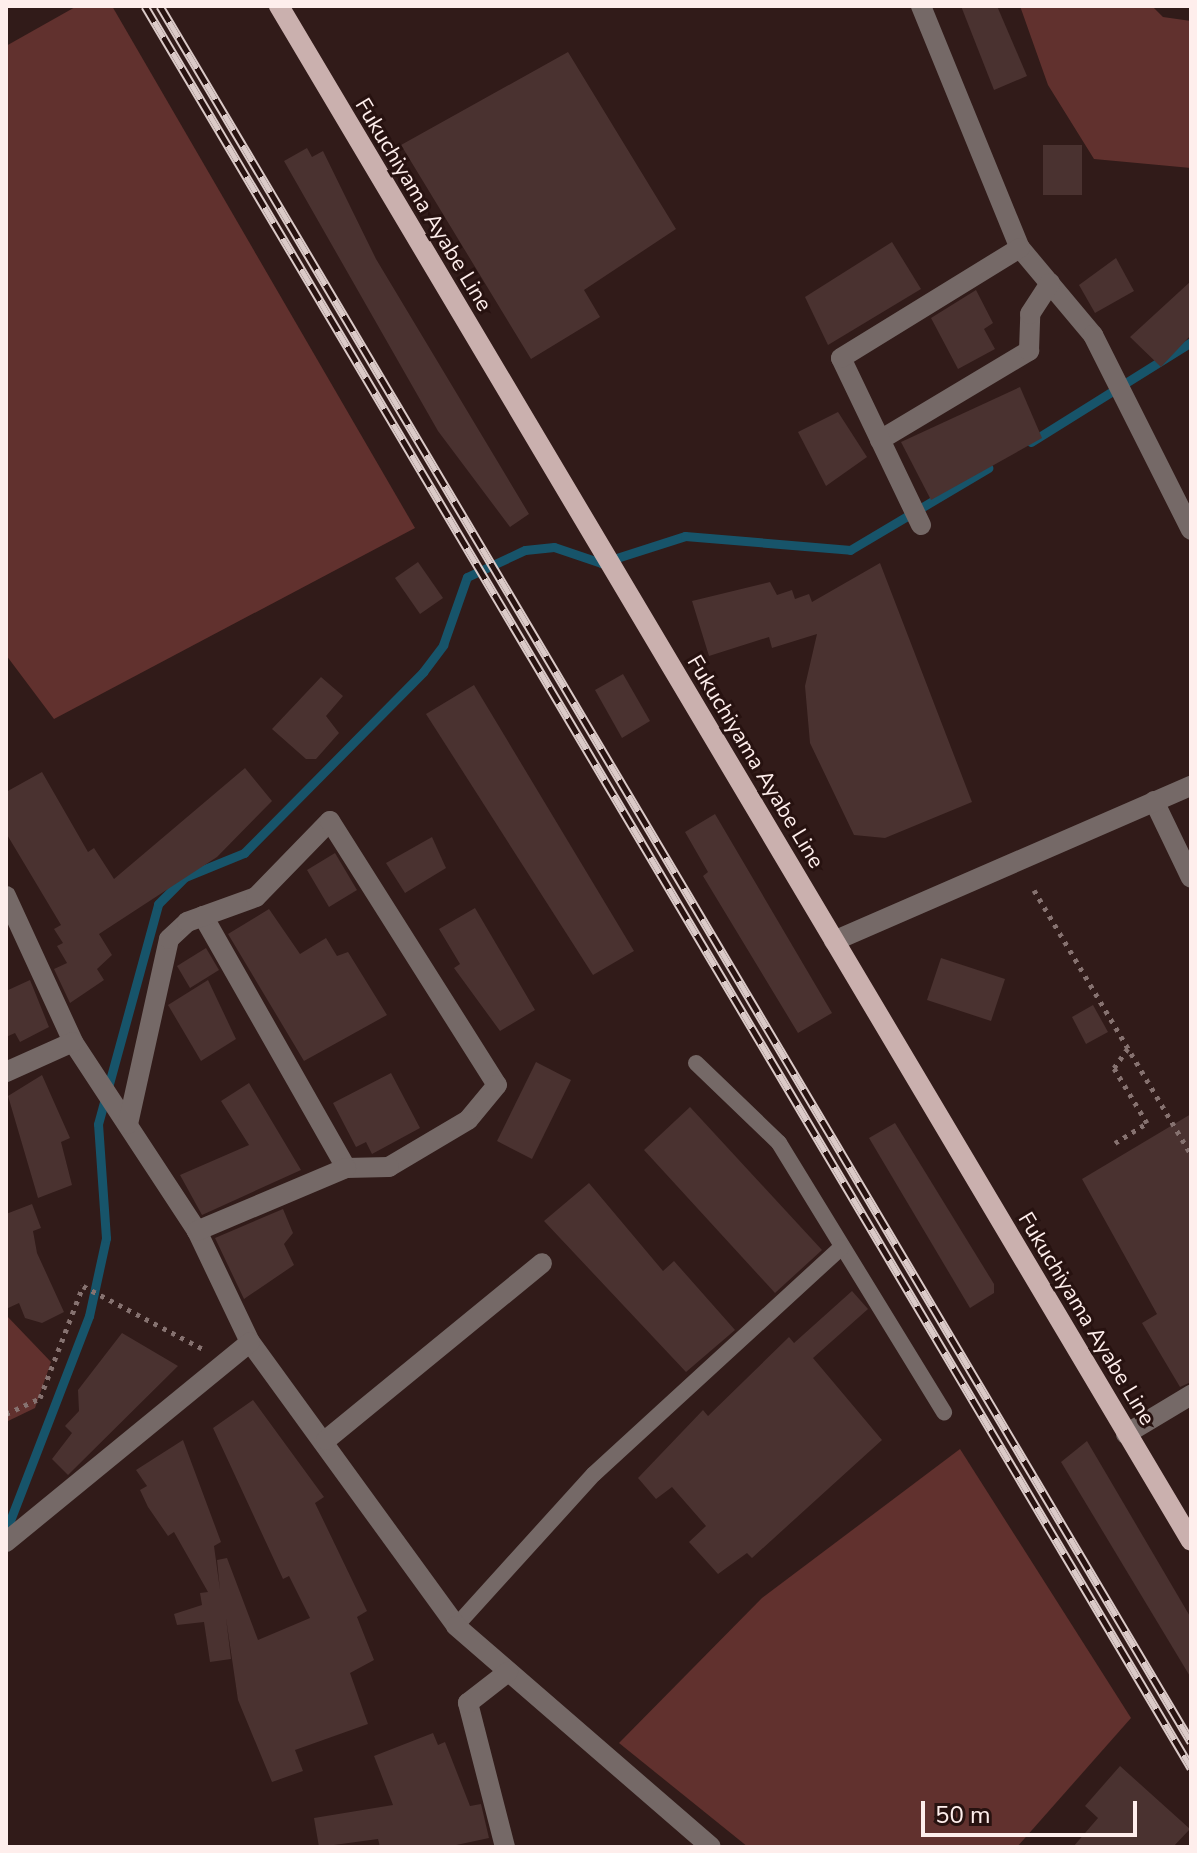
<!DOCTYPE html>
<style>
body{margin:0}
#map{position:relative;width:1197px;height:1853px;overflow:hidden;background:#311b19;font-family:"Nunito Sans",sans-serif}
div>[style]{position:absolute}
.green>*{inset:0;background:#61312e}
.stream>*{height:9px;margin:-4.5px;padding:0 4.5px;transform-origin:4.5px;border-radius:4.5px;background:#17546a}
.building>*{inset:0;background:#4a3230}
.path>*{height:5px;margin-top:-2.5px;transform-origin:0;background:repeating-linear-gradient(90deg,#867270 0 4px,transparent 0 10px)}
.service>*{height:16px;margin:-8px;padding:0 8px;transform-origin:8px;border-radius:8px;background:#756967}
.minor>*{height:20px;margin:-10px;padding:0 10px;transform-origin:10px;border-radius:10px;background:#756967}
.tertiary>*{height:20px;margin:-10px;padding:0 10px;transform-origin:10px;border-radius:10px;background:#756967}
.primary>*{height:20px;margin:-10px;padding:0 10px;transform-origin:10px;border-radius:10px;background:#cab0ae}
.rail>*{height:9px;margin-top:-4.5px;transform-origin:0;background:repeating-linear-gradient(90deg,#271210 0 18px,#dbcac8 0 36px);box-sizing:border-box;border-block:2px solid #dbcac8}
span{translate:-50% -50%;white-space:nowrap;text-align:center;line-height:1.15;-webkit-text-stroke:6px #271210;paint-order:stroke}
.street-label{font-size:22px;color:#feeeec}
.frame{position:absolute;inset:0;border:8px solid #feeeec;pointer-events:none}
.scale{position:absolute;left:921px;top:1801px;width:216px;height:36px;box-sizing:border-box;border:4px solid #feeeec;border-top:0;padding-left:10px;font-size:24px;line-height:28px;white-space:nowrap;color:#feeeec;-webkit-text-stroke:6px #271210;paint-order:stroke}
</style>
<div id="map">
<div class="green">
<div style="clip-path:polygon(77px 6px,112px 6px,415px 528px,54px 719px,6px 655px,6px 46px)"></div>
<div style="clip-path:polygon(1020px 6px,1152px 6px,1163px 17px,1191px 21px,1191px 168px,1094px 159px,1048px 85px)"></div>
<div style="clip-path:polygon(6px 1315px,51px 1362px,35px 1408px,6px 1422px)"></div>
<div style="clip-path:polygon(960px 1449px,1131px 1718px,1017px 1847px,748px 1847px,619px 1743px,762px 1598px)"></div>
</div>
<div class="stream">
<div style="left:1031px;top:442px;width:189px;rotate:-32deg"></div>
<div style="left:6px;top:1531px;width:230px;rotate:-68.9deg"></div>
<div style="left:89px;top:1316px;width:80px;rotate:-77.7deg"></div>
<div style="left:106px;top:1238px;width:114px;rotate:-94deg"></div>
<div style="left:98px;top:1124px;width:228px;rotate:-74.7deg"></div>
<div style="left:158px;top:904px;width:38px;rotate:-45deg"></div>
<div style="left:185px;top:877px;width:64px;rotate:-22.1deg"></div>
<div style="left:244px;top:853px;width:255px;rotate:-45.3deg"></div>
<div style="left:423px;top:672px;width:34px;rotate:-53deg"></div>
<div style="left:443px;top:645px;width:72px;rotate:-70.6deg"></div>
<div style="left:467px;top:577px;width:64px;rotate:-25deg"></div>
<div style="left:525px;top:550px;width:29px;rotate:-6deg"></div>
<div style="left:554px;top:547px;width:50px;rotate:18.8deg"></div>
<div style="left:601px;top:563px;width:88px;rotate:-17.8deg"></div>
<div style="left:685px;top:536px;width:166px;rotate:4.8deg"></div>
<div style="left:850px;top:550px;width:161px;rotate:-30.7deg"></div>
</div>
<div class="building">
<div style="clip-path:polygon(961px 6px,997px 6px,1027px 76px,994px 90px)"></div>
<div style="clip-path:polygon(568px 52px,676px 229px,584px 290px,600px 317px,531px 359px,401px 145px)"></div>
<div style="clip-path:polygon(1043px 145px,1082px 145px,1082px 195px,1043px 195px)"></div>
<div style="clip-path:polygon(307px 148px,312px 157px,323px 151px,376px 259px,529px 514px,510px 527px,438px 431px,284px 161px)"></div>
<div style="clip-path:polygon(892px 242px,921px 289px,828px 345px,805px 297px)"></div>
<div style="clip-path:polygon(1116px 258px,1134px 291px,1095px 313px,1079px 285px)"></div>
<div style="clip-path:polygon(1191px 281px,1191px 335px,1161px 367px,1130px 337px)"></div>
<div style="clip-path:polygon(976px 290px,993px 323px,984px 329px,995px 349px,958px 369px,931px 318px)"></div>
<div style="clip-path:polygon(1020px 387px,1042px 438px,931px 500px,901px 442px)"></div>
<div style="clip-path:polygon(838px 412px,867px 457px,826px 486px,798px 432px)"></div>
<div style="clip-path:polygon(418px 562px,443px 598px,420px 614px,395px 578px)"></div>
<div style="clip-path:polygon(880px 563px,972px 802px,885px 838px,854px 835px,810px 743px,805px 686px,817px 634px,772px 648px,769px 637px,709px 656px,692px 601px,770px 582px,777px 595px,792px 590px,795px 599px,809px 594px,812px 602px)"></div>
<div style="clip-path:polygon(623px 674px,650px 721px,622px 738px,595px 690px)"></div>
<div style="clip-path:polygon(321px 677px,343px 696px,326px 716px,339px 733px,316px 759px,306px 759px,272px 729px)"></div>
<div style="clip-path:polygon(474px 685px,634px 951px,593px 975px,426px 714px)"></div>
<div style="clip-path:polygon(245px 768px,272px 801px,217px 857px,99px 934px,112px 955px,97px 969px,104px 980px,70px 1003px,54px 969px,67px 963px,57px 946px,63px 943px,54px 929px,61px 925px,6px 833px,6px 792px,42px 772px,88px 852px,94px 848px,114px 879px)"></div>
<div style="clip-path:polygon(715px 814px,832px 1013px,798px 1033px,703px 876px,708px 872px,685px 832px)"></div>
<div style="clip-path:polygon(432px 837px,446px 868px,405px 893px,386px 863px)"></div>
<div style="clip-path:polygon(335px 853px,357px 890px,329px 907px,307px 870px)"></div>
<div style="clip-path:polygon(475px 908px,535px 1010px,500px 1031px,454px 968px,460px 964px,439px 929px)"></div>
<div style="clip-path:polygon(269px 909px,300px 954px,326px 938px,337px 956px,348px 952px,387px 1015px,304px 1061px,228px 934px)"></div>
<div style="clip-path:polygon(206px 948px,219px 970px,190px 988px,177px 966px)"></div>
<div style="clip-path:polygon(941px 958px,1005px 979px,991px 1021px,927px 1000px)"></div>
<div style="clip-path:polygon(30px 980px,49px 1027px,20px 1042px,15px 1033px,6px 1037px,6px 991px)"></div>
<div style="clip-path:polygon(208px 980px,236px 1039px,201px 1061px,168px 1005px)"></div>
<div style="clip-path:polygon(1093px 1005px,1108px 1032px,1086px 1044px,1072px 1017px)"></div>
<div style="clip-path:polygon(536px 1062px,571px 1080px,532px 1159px,497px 1141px)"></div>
<div style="clip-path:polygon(391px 1073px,420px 1128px,372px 1154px,366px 1142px,356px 1147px,333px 1103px)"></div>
<div style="clip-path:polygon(42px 1075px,70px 1138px,61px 1142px,72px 1185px,38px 1198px,8px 1096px)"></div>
<div style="clip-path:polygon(249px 1083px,301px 1170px,202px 1215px,180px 1175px,249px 1145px,221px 1101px)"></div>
<div style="clip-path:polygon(690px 1107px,822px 1250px,775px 1293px,644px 1150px)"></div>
<div style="clip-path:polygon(1191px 1114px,1191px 1382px,1180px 1387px,1142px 1323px,1157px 1314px,1082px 1179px)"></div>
<div style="clip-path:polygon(895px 1123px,994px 1284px,994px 1293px,970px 1308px,869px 1138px)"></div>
<div style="clip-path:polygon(589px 1183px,663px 1271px,674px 1261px,735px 1330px,686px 1372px,544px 1221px)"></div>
<div style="clip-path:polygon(32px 1204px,41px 1228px,33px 1231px,37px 1253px,64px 1312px,42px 1323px,25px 1318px,19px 1303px,6px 1309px,6px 1214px)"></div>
<div style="clip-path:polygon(283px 1209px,293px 1233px,284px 1244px,294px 1265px,244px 1299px,215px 1238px)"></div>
<div style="clip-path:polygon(852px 1291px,868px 1309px,813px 1358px,882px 1440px,752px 1558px,747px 1553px,718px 1574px,689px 1542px,706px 1526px,672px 1487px,656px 1499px,638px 1478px,703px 1410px,708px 1416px,789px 1337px,794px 1343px)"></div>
<div style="clip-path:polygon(122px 1333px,178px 1366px,68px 1475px,52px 1459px,72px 1433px,65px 1426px,79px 1411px,78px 1390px)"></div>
<div style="clip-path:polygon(253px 1400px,324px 1497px,315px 1503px,367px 1611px,357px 1617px,374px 1660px,350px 1673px,368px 1724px,295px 1750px,303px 1771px,272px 1782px,238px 1700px,226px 1618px,231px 1659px,210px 1662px,204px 1622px,177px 1625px,174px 1614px,202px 1605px,200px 1593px,208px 1592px,174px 1532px,168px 1536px,148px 1507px,140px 1490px,147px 1486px,136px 1470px,183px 1440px,221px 1542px,214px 1546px,220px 1590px,217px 1560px,227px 1558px,258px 1640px,310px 1618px,289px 1576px,283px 1579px,213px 1428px)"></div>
<div style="clip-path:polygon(1087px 1441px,1191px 1618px,1191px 1678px,1061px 1462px)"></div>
<div style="clip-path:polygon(433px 1733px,438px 1745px,445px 1742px,470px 1806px,481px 1804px,489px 1838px,447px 1847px,380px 1847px,378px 1839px,319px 1847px,314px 1818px,393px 1805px,374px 1756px)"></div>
<div style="clip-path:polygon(1120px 1766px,1190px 1829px,1173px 1847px,1073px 1847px,1098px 1818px,1085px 1806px)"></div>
</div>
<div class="path">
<div style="left:1034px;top:890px;width:307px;rotate:59.3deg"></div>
<div style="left:1115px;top:1143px;width:38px;rotate:-32deg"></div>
<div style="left:1147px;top:1123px;width:64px;rotate:-121deg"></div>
<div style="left:1114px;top:1068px;width:24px;rotate:-55deg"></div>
<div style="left:6px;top:1414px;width:38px;rotate:-25deg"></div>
<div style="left:40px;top:1398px;width:120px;rotate:-69deg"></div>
<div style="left:83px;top:1286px;width:138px;rotate:27.7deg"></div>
</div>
<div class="service">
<div style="left:696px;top:1063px;width:115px;rotate:43.9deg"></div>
<div style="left:779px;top:1143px;width:316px;rotate:58.5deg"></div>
<div style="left:456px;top:1626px;width:205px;rotate:-47.8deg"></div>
<div style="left:594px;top:1474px;width:336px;rotate:-42.5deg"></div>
</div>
<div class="minor">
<div style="left:921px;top:6px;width:261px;rotate:67.8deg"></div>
<div style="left:1020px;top:248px;width:114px;rotate:50deg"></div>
<div style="left:1093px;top:335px;width:218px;rotate:63.3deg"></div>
<div style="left:880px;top:440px;width:174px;rotate:-30.9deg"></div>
<div style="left:1029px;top:351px;width:37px;rotate:-88deg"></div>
<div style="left:1030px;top:314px;width:37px;rotate:-57deg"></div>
<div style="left:921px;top:525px;width:185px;rotate:-115.6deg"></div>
<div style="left:841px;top:358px;width:210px;rotate:-31.6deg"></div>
<div style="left:1154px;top:801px;width:85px;rotate:64.3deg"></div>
<div style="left:6px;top:896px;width:161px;rotate:65.3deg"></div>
<div style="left:73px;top:1042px;width:226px;rotate:56.7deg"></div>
<div style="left:197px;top:1231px;width:123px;rotate:64.5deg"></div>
<div style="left:250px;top:1342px;width:351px;rotate:54deg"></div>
<div style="left:456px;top:1626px;width:337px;rotate:40.9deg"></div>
<div style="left:203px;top:916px;width:290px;rotate:60.4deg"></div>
<div style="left:6px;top:1072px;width:73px;rotate:-24.1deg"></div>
<div style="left:128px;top:1124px;width:189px;rotate:-77.5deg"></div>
<div style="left:169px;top:939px;width:25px;rotate:-43deg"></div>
<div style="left:187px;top:922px;width:73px;rotate:-19.9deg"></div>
<div style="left:256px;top:897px;width:106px;rotate:-45.8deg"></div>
<div style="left:330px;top:821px;width:312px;rotate:57.7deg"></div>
<div style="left:497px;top:1085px;width:45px;rotate:129.6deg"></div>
<div style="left:468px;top:1120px;width:92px;rotate:149.3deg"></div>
<div style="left:389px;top:1167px;width:43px;rotate:178.7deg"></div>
<div style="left:346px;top:1168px;width:162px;rotate:157.1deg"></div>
<div style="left:1126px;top:1434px;width:76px;rotate:-31deg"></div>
<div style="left:326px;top:1440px;width:279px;rotate:-39.3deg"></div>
<div style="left:505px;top:1847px;width:149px;rotate:-104.4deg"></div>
<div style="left:468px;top:1703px;width:51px;rotate:-37.8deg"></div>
</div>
<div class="tertiary">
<div style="left:834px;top:941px;width:389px;rotate:-23.5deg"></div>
<div style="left:6px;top:1542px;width:315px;rotate:-39.3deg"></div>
</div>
<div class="primary">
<div style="left:279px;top:6px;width:1785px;rotate:59.28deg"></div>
</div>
<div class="rail">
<div style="left:145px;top:6px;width:2049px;rotate:59.3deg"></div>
<div style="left:160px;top:6px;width:2019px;rotate:59.29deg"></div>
</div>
<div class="street-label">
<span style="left:423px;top:205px;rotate:59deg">Fukuchiyama Ayabe Line</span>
<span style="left:755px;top:762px;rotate:59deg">Fukuchiyama Ayabe Line</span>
<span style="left:1086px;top:1319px;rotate:59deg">Fukuchiyama Ayabe Line</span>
</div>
<div class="frame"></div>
<div class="scale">50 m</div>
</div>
